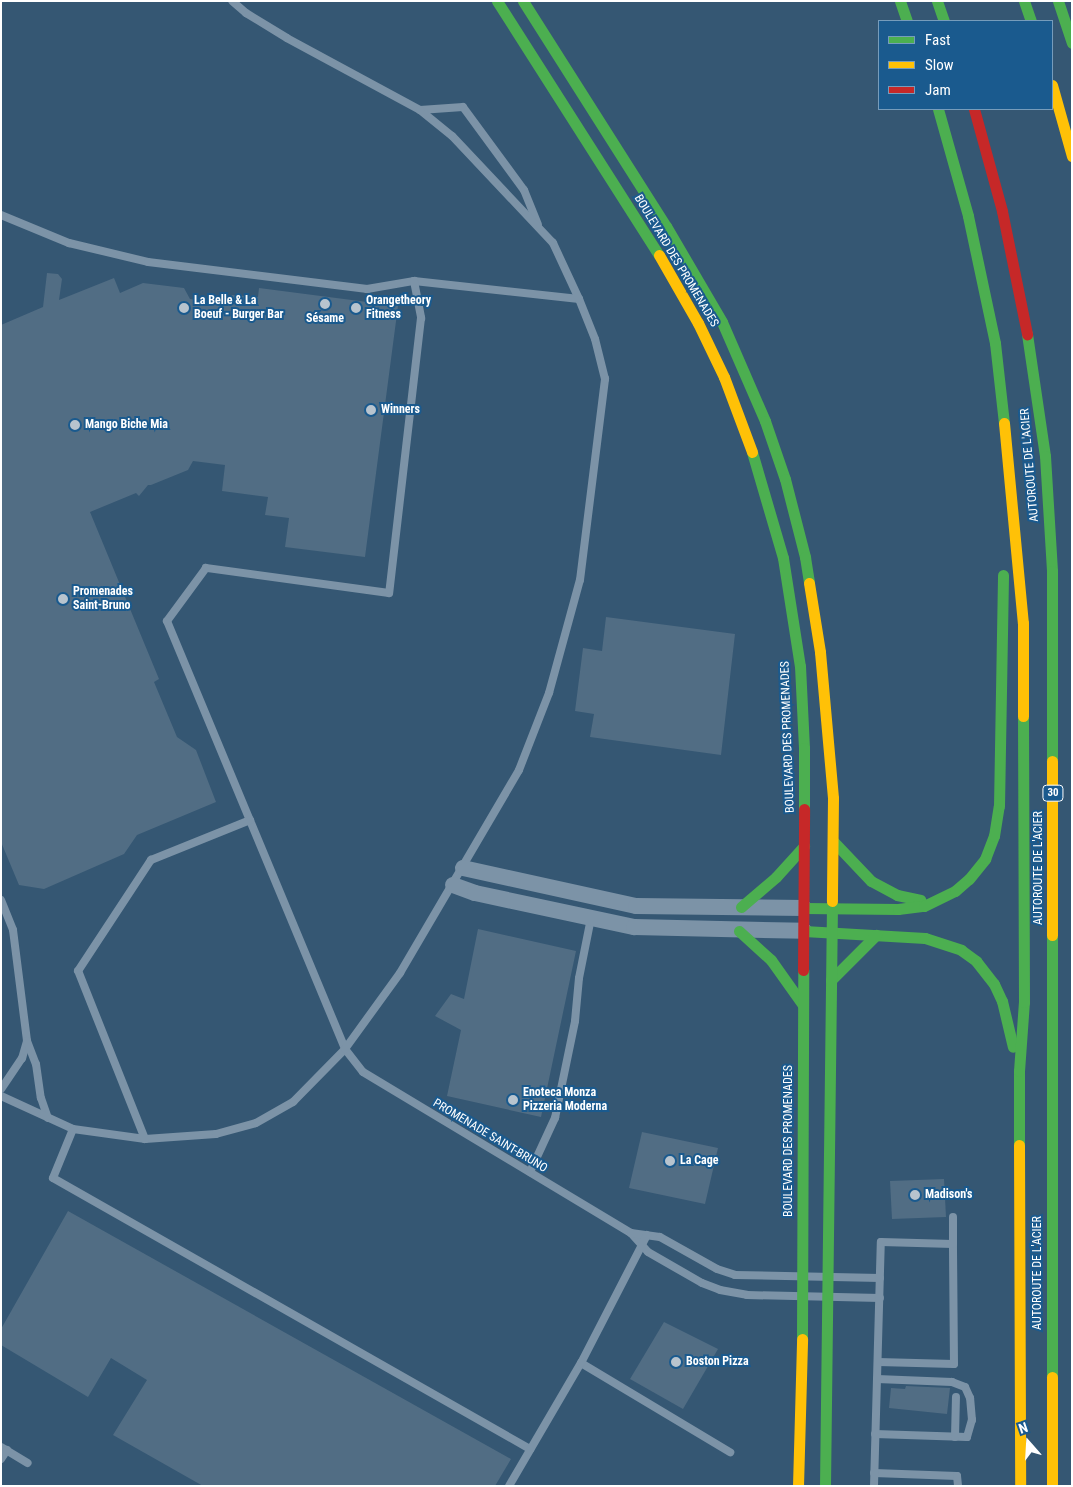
<!DOCTYPE html>
<meta charset="utf-8">
<style>
body{margin:0}
#map{position:relative;width:1073px;height:1487px;overflow:hidden;background:#355773;font-family:"Roboto Condensed",sans-serif}
div>[style]{position:absolute}
.building>*{inset:0;background:#516d84}
.lane>*{height:8px;margin:-4px;padding:0 4px;transform-origin:4px;border-radius:4px;background:#7c93a7}
.street>*{height:16px;margin:-8px;padding:0 8px;transform-origin:8px;border-radius:8px;background:#7c93a7}
.fast>*{height:11px;margin:-5.5px;padding:0 5.5px;transform-origin:5.5px;border-radius:5.5px;background:#4caf50}
.slow>*{height:11px;margin:-5.5px;padding:0 5.5px;transform-origin:5.5px;border-radius:5.5px;background:#ffc107}
.jam>*{height:11px;margin:-5.5px;padding:0 5.5px;transform-origin:5.5px;border-radius:5.5px;background:#c62828}
.dots>*{width:14px;height:14px;translate:-50% -50%;box-sizing:border-box;border:2px solid #1a5a8e;border-radius:50%}
span{translate:-50% -50%;white-space:nowrap;text-align:center;line-height:1.15;-webkit-text-stroke:4px #1a5a8e;paint-order:stroke}
.shield-label span{padding:1px 4px;background:#1a5a8e;border:1px solid;border-radius:4px;-webkit-text-stroke-width:0}
.shield-label{font-size:11px;color:#fff;font-weight:700}
.street-label{font-size:12px;color:#fff}
.poi-label{font-size:12px;color:#fff;font-weight:700}
.left{translate:0 -50%;text-align:left}
.frame{position:absolute;inset:0;border:2px solid #fff;pointer-events:none}
.legend{position:absolute;left:878px;top:20px;width:175px;height:90px;box-sizing:border-box;background:#1a5a8e;border:1px solid #769cbb;margin:0;padding:6px 9px;list-style:none;font-size:15px;color:#fff}
.legend li{display:flex;align-items:center;gap:10px;height:25px}
.legend b{width:25px;border:1px solid #769cbb}
.north{position:absolute;left:1003px;top:1417px;width:50px;height:50px;-webkit-text-stroke:4px #1a5a8e;paint-order:stroke;rotate:341deg;font-size:14px;font-weight:700;line-height:20px;text-align:center;color:#fff}
.north::after{content:'';display:block;margin:auto;width:18px;height:22px;background:#fff;clip-path:polygon(50% 0,100% 100%,50% 72%,0 100%)}
</style>
<div id="map">
<div class="building">
<div style="clip-path:polygon(47px 273px,58px 274px,62px 279px,59px 300px,114px 278px,120px 293px,143px 283px,184px 288px,190px 299px,225px 303px,232px 295px,258px 297px,259px 288px,398px 306px,365px 557px,285px 547px,289px 518px,265px 515px,268px 497px,222px 491px,225px 465px,193px 461px,188px 470px,151px 485px,148px 485px,139px 496px,136px 493px,90px 512px,159px 679px,154px 682px,177px 737px,196px 750px,216px 802px,137px 835px,124px 854px,44px 889px,19px 885px,1px 842px,1px 325px,43px 307px)"></div>
<div style="clip-path:polygon(606px 617px,735px 634px,721px 755px,590px 737px,594px 714px,575px 711px,583px 648px,602px 651px)"></div>
<div style="clip-path:polygon(478px 929px,576px 951px,541px 1117px,447px 1096px,461px 1030px,435px 1016px,451px 994px,464px 999px)"></div>
<div style="clip-path:polygon(642px 1132px,718px 1148px,705px 1204px,629px 1188px)"></div>
<div style="clip-path:polygon(944px 1179px,946px 1217px,892px 1219px,890px 1181px)"></div>
<div style="clip-path:polygon(68px 1211px,511px 1459px,495px 1486px,203px 1486px,113px 1435px,147px 1380px,111px 1358px,88px 1397px,1px 1345px,1px 1329px)"></div>
<div style="clip-path:polygon(664px 1322px,718px 1349px,683px 1409px,630px 1379px)"></div>
<div style="clip-path:polygon(906px 1386px,950px 1388px,947px 1414px,889px 1408px,891px 1388px,905px 1389px)"></div>
</div>
<div class="lane">
<div style="left:420px;top:110px;width:43px;rotate:-4deg"></div>
<div style="left:463px;top:107px;width:103px;rotate:53.7deg"></div>
<div style="left:524px;top:190px;width:37px;rotate:68deg"></div>
<div style="left:1px;top:215px;width:74px;rotate:22.4deg"></div>
<div style="left:69px;top:243px;width:81px;rotate:13.5deg"></div>
<div style="left:148px;top:262px;width:221px;rotate:7deg"></div>
<div style="left:367px;top:289px;width:48px;rotate:-9.7deg"></div>
<div style="left:414px;top:281px;width:166px;rotate:6.2deg"></div>
<div style="left:414px;top:281px;width:38px;rotate:79deg"></div>
<div style="left:421px;top:318px;width:277px;rotate:96.6deg"></div>
<div style="left:389px;top:593px;width:185px;rotate:-172.2deg"></div>
<div style="left:206px;top:568px;width:66px;rotate:126.3deg"></div>
<div style="left:167px;top:621px;width:464px;rotate:67.4deg"></div>
<div style="left:345px;top:1049px;width:29px;rotate:52deg"></div>
<div style="left:363px;top:1072px;width:313px;rotate:31deg"></div>
<div style="left:631px;top:1233px;width:25px;rotate:48deg"></div>
<div style="left:648px;top:1252px;width:62px;rotate:29.9deg"></div>
<div style="left:702px;top:1283px;width:19px;rotate:21deg"></div>
<div style="left:720px;top:1290px;width:27px;rotate:10deg"></div>
<div style="left:747px;top:1295px;width:133px;rotate:1.3deg"></div>
<div style="left:1px;top:900px;width:32px;rotate:68deg"></div>
<div style="left:13px;top:930px;width:112px;rotate:82.8deg"></div>
<div style="left:27px;top:1041px;width:18px;rotate:106deg"></div>
<div style="left:22px;top:1058px;width:37px;rotate:124deg"></div>
<div style="left:27px;top:1041px;width:25px;rotate:69deg"></div>
<div style="left:36px;top:1064px;width:34px;rotate:82deg"></div>
<div style="left:41px;top:1098px;width:21px;rotate:71deg"></div>
<div style="left:1px;top:1096px;width:79px;rotate:24.6deg"></div>
<div style="left:73px;top:1129px;width:73px;rotate:7.9deg"></div>
<div style="left:145px;top:1139px;width:71px;rotate:-4deg"></div>
<div style="left:216px;top:1134px;width:41px;rotate:-15.4deg"></div>
<div style="left:256px;top:1123px;width:43px;rotate:-29.6deg"></div>
<div style="left:293px;top:1102px;width:74px;rotate:-45.5deg"></div>
<div style="left:345px;top:1049px;width:94px;rotate:-54.1deg"></div>
<div style="left:400px;top:973px;width:235px;rotate:-59.6deg"></div>
<div style="left:519px;top:770px;width:83px;rotate:-68.7deg"></div>
<div style="left:549px;top:693px;width:117px;rotate:-74.7deg"></div>
<div style="left:580px;top:580px;width:203px;rotate:-82.9deg"></div>
<div style="left:605px;top:379px;width:41px;rotate:-104deg"></div>
<div style="left:595px;top:339px;width:43px;rotate:-111.8deg"></div>
<div style="left:579px;top:299px;width:62px;rotate:-114.9deg"></div>
<div style="left:553px;top:243px;width:147px;rotate:-133.3deg"></div>
<div style="left:452px;top:136px;width:41px;rotate:-140.9deg"></div>
<div style="left:420px;top:110px;width:151px;rotate:-151.6deg"></div>
<div style="left:287px;top:38px;width:48px;rotate:-148.6deg"></div>
<div style="left:246px;top:13px;width:18px;rotate:-139deg"></div>
<div style="left:73px;top:1129px;width:53px;rotate:112.2deg"></div>
<div style="left:53px;top:1178px;width:549px;rotate:29.6deg"></div>
<div style="left:145px;top:1139px;width:181px;rotate:-111.7deg"></div>
<div style="left:78px;top:971px;width:133px;rotate:-56.7deg"></div>
<div style="left:151px;top:860px;width:107px;rotate:-22deg"></div>
<div style="left:530px;top:1172px;width:60px;rotate:-65.2deg"></div>
<div style="left:555px;top:1118px;width:99px;rotate:-78.3deg"></div>
<div style="left:575px;top:1021px;width:43px;rotate:-84.7deg"></div>
<div style="left:579px;top:978px;width:61px;rotate:-78.7deg"></div>
<div style="left:631px;top:1233px;width:29px;rotate:8deg"></div>
<div style="left:660px;top:1237px;width:65px;rotate:29.3deg"></div>
<div style="left:717px;top:1269px;width:19px;rotate:18deg"></div>
<div style="left:735px;top:1275px;width:145px;rotate:1.2deg"></div>
<div style="left:878px;top:1362px;width:76px;rotate:1.5deg"></div>
<div style="left:954px;top:1364px;width:120px;rotate:-90.5deg"></div>
<div style="left:581px;top:1363px;width:174px;rotate:30.9deg"></div>
<div style="left:875px;top:1434px;width:92px;rotate:1.9deg"></div>
<div style="left:967px;top:1437px;width:18px;rotate:-74deg"></div>
<div style="left:972px;top:1420px;width:22px;rotate:-95deg"></div>
<div style="left:970px;top:1398px;width:12px;rotate:-114deg"></div>
<div style="left:965px;top:1387px;width:14px;rotate:-159deg"></div>
<div style="left:952px;top:1382px;width:75px;rotate:-177.7deg"></div>
<div style="left:955px;top:1437px;width:40px;rotate:-88.6deg"></div>
<div style="left:1px;top:1447px;width:31px;rotate:31deg"></div>
<div style="left:1px;top:1459px;width:11px;rotate:-56deg"></div>
<div style="left:874px;top:1473px;width:83px;rotate:2.1deg"></div>
<div style="left:957px;top:1476px;width:10px;rotate:84deg"></div>
<div style="left:509px;top:1486px;width:143px;rotate:-59.7deg"></div>
<div style="left:581px;top:1363px;width:144px;rotate:-62.7deg"></div>
<div style="left:874px;top:1486px;width:244px;rotate:-88.4deg"></div>
<div style="left:881px;top:1242px;width:72px;rotate:1.6deg"></div>
<div style="left:953px;top:1244px;width:27px;rotate:-90deg"></div>
</div>
<div class="street">
<div style="left:463px;top:868px;width:177px;rotate:12.4deg"></div>
<div style="left:636px;top:906px;width:168px;rotate:0.7deg"></div>
<div style="left:453px;top:885px;width:23px;rotate:20deg"></div>
<div style="left:475px;top:893px;width:163px;rotate:12.1deg"></div>
<div style="left:634px;top:927px;width:170px;rotate:1.3deg"></div>
</div>
<div class="fast">
<div style="left:497px;top:1px;width:301px;rotate:57.5deg"></div>
<div style="left:523px;top:1px;width:267px;rotate:57.6deg"></div>
<div style="left:666px;top:226px;width:111px;rotate:59.7deg"></div>
<div style="left:722px;top:322px;width:108px;rotate:66.5deg"></div>
<div style="left:765px;top:421px;width:61px;rotate:71deg"></div>
<div style="left:785px;top:479px;width:81px;rotate:75.6deg"></div>
<div style="left:805px;top:557px;width:26px;rotate:81deg"></div>
<div style="left:900px;top:1px;width:21px;rotate:71deg"></div>
<div style="left:937px;top:1px;width:21px;rotate:71deg"></div>
<div style="left:1024px;top:1px;width:21px;rotate:71deg"></div>
<div style="left:1058px;top:1px;width:44px;rotate:71.6deg"></div>
<div style="left:938px;top:109px;width:111px;rotate:74.3deg"></div>
<div style="left:968px;top:216px;width:130px;rotate:78deg"></div>
<div style="left:995px;top:343px;width:81px;rotate:83.6deg"></div>
<div style="left:1027px;top:334px;width:123px;rotate:81.6deg"></div>
<div style="left:1045px;top:456px;width:115px;rotate:86.5deg"></div>
<div style="left:1052px;top:571px;width:190px;rotate:90deg"></div>
<div style="left:752px;top:452px;width:110px;rotate:73.7deg"></div>
<div style="left:783px;top:558px;width:109px;rotate:81.1deg"></div>
<div style="left:800px;top:666px;width:82px;rotate:87.2deg"></div>
<div style="left:804px;top:748px;width:61px;rotate:90deg"></div>
<div style="left:833px;top:841px;width:55px;rotate:46.5deg"></div>
<div style="left:871px;top:881px;width:30px;rotate:28deg"></div>
<div style="left:897px;top:895px;width:24px;rotate:12deg"></div>
<div style="left:741px;top:907px;width:46px;rotate:-40.6deg"></div>
<div style="left:776px;top:877px;width:42px;rotate:-47.9deg"></div>
<div style="left:804px;top:908px;width:94px;rotate:0.6deg"></div>
<div style="left:898px;top:909px;width:26px;rotate:-7deg"></div>
<div style="left:924px;top:906px;width:34px;rotate:-26deg"></div>
<div style="left:955px;top:891px;width:18px;rotate:-41deg"></div>
<div style="left:969px;top:879px;width:26px;rotate:-51deg"></div>
<div style="left:985px;top:859px;width:25px;rotate:-69deg"></div>
<div style="left:994px;top:836px;width:30px;rotate:-81deg"></div>
<div style="left:999px;top:806px;width:231px;rotate:-89deg"></div>
<div style="left:739px;top:931px;width:43px;rotate:42.2deg"></div>
<div style="left:771px;top:960px;width:55px;rotate:54.6deg"></div>
<div style="left:804px;top:931px;width:121px;rotate:3.3deg"></div>
<div style="left:925px;top:938px;width:38px;rotate:18deg"></div>
<div style="left:961px;top:950px;width:19px;rotate:36deg"></div>
<div style="left:976px;top:961px;width:29px;rotate:52deg"></div>
<div style="left:994px;top:984px;width:19px;rotate:65deg"></div>
<div style="left:1002px;top:1001px;width:47px;rotate:76.6deg"></div>
<div style="left:1052px;top:935px;width:442px;rotate:90deg"></div>
<div style="left:831px;top:980px;width:64px;rotate:-45deg"></div>
<div style="left:1019px;top:1145px;width:74px;rotate:-90deg"></div>
<div style="left:1019px;top:1071px;width:69px;rotate:-85.9deg"></div>
<div style="left:1024px;top:1002px;width:286px;rotate:-90.2deg"></div>
<div style="left:802px;top:1339px;width:369px;rotate:-89.8deg"></div>
<div style="left:825px;top:1486px;width:585px;rotate:-89.31deg"></div>
</div>
<div class="slow">
<div style="left:1052px;top:85px;width:74px;rotate:74.3deg"></div>
<div style="left:659px;top:255px;width:78px;rotate:60.2deg"></div>
<div style="left:698px;top:323px;width:60px;rotate:64.3deg"></div>
<div style="left:724px;top:377px;width:80px;rotate:69.5deg"></div>
<div style="left:1004px;top:423px;width:201px;rotate:84.6deg"></div>
<div style="left:1023px;top:623px;width:93px;rotate:90deg"></div>
<div style="left:809px;top:583px;width:70px;rotate:80.9deg"></div>
<div style="left:820px;top:652px;width:147px;rotate:84.9deg"></div>
<div style="left:833px;top:798px;width:103px;rotate:90.6deg"></div>
<div style="left:1052px;top:761px;width:174px;rotate:90deg"></div>
<div style="left:1019px;top:1145px;width:341px;rotate:89.8deg"></div>
<div style="left:1052px;top:1377px;width:109px;rotate:90deg"></div>
<div style="left:798px;top:1486px;width:147px;rotate:-88.4deg"></div>
</div>
<div class="jam">
<div style="left:974px;top:109px;width:106px;rotate:74.6deg"></div>
<div style="left:1002px;top:211px;width:126px;rotate:78.5deg"></div>
<div style="left:803px;top:970px;width:161px;rotate:-89.6deg"></div>
</div>
<div class="dots">
<div style="left:325px;top:304px;background:#b8c4ce"></div>
<div style="left:184px;top:308px;background:#b8c4ce"></div>
<div style="left:356px;top:308px;background:#b8c4ce"></div>
<div style="left:371px;top:410px;background:#b8c4ce"></div>
<div style="left:75px;top:425px;background:#b8c4ce"></div>
<div style="left:63px;top:599px;background:#b8c4ce"></div>
<div style="left:513px;top:1100px;background:#b8c4ce"></div>
<div style="left:670px;top:1161px;background:#b8c4ce"></div>
<div style="left:915px;top:1195px;background:#b8c4ce"></div>
<div style="left:676px;top:1362px;background:#b8c4ce"></div>
</div>
<div class="shield-label">
<span style="left:1053px;top:793px">30</span>
</div>
<div class="street-label">
<span style="left:676px;top:261px;rotate:59deg">BOULEVARD DES PROMENADES</span>
<span style="left:1030px;top:465px;rotate:-95deg">AUTOROUTE DE L'ACIER</span>
<span style="left:788px;top:737px;rotate:-92deg">BOULEVARD DES PROMENADES</span>
<span style="left:1039px;top:868px;rotate:-90deg">AUTOROUTE DE L'ACIER</span>
<span style="left:490px;top:1136px;rotate:31deg">PROMENADE SAINT-BRUNO</span>
<span style="left:789px;top:1141px;rotate:-90deg">BOULEVARD DES PROMENADES</span>
<span style="left:1038px;top:1273px;rotate:-90deg">AUTOROUTE DE L'ACIER</span>
</div>
<div class="poi-label">
<span class="left" style="left:194px;top:308px">La Belle &amp; La<br>Boeuf - Burger Bar</span>
<span class="left" style="left:366px;top:308px">Orangetheory<br>Fitness</span>
<span style="left:325px;top:319px">Sésame</span>
<span class="left" style="left:381px;top:410px">Winners</span>
<span class="left" style="left:85px;top:425px">Mango Biche Mia</span>
<span class="left" style="left:73px;top:599px">Promenades<br>Saint-Bruno</span>
<span class="left" style="left:523px;top:1100px">Enoteca Monza<br>Pizzeria Moderna</span>
<span class="left" style="left:680px;top:1161px">La Cage</span>
<span class="left" style="left:925px;top:1195px">Madison's</span>
<span class="left" style="left:686px;top:1362px">Boston Pizza</span>
</div>
<div class="frame"></div>
<ul class="legend">
<li><b style="height:6px;background:#4caf50"></b>Fast</li>
<li><b style="height:6px;background:#ffc107"></b>Slow</li>
<li><b style="height:6px;background:#c62828"></b>Jam</li>
</ul>
<div class="north">N</div>
</div>
